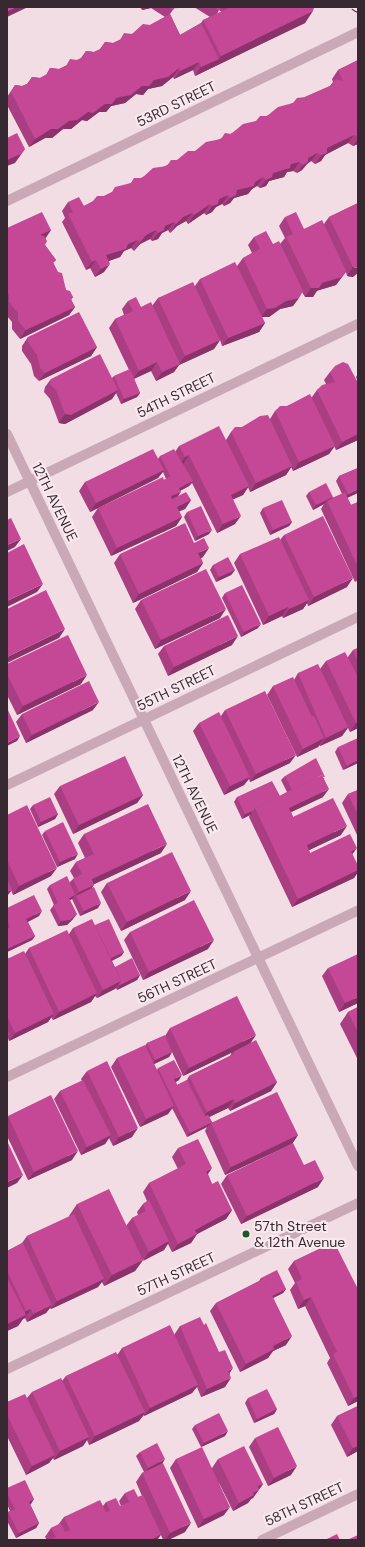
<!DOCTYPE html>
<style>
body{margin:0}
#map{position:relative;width:365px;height:1547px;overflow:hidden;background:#f2dde4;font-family:"DM Sans",sans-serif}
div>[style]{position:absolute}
.minor>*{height:10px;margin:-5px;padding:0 5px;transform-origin:5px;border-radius:5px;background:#caa9b7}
.rail>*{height:4.5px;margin-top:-2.25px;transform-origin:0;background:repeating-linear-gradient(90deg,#fae9ef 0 9px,#372931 0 18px);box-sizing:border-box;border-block:1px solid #372931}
.wall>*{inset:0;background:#a93e82}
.shaded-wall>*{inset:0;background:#8a326a}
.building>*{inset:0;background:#c54897}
.dots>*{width:11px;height:11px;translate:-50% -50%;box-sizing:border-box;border:2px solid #fae9ef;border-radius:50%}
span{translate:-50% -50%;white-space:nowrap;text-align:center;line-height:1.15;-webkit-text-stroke:4px #fae9ef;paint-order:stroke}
.street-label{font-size:14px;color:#372931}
.poi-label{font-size:14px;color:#372931}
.left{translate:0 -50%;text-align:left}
.frame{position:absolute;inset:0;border:8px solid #372931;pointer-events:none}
</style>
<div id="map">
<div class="minor">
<div style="left:7px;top:201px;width:390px;rotate:-25.7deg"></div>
<div style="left:7px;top:434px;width:812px;rotate:64.38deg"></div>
<div style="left:7px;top:492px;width:389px;rotate:-25.6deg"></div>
<div style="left:7px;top:785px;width:389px;rotate:-25.6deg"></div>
<div style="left:7px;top:1077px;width:389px;rotate:-25.4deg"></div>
<div style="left:7px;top:1369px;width:388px;rotate:-25.3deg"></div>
<div style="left:262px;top:1540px;width:106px;rotate:-25.6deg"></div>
</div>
<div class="rail">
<div style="left:353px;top:7px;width:6px;rotate:31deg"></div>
</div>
<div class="wall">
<div style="clip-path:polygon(evenodd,140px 7px,175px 7px,170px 14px,180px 35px,201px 23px,203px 20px,210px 17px,194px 7px,314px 7px,305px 23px,195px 76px,193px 70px,174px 79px,173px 77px,162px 86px,148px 89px,143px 95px,136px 94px,125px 103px,111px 106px,106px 112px,99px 112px,87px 121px,82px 120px,71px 129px,63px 129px,52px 138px,45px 138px,29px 147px,7px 105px,7px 97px,15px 85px,22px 86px,27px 84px,32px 77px,40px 78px,46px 75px,50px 68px,59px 69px,81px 58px,86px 51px,94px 52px,100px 49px,105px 42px,113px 43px,150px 25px,165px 17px,151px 8px,142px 10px,140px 7px,219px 10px,222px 12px,217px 14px,219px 10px)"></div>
<div style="clip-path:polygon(358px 60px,358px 144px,353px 146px,348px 143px,340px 147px,325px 155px,321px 161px,315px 164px,311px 161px,307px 164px,302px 170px,297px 173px,293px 171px,287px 172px,284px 177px,269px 181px,266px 186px,260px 188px,257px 186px,252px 189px,248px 194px,234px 198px,230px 203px,224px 206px,222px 204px,216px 207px,212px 212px,206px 215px,204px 213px,188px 224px,186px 221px,177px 226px,170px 233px,168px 230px,162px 233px,158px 239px,152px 241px,150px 239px,140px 244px,134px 251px,131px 248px,124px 251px,120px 257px,109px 261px,104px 272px,95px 277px,90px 268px,86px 270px,62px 222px,65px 218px,62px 211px,68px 202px,84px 206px,305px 97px,330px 86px,333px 82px,332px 79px,338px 70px)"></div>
<div style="clip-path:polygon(358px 203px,353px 277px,347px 276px,346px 272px,336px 285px,316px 291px,313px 297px,305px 297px,302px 292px,293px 306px,280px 309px,269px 317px,262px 317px,265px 323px,259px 332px,222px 346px,220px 340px,214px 349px,179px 365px,174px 372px,156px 381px,151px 371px,134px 379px,140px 393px,137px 397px,121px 404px,116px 393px,112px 399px,65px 424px,59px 423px,50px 399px,44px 392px,45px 387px,51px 379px,112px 378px,114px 376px,129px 370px,109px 328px,115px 319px,124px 315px,122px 309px,128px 301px,141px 307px,152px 306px,158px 298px,195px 286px,200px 279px,237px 266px,243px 258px,252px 253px,248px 245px,254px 237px,273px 244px,280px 244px,285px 238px,279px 226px,285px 217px,304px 229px,324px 224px,329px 217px)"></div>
<div style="clip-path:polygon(7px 228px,51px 230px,45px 238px,45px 245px,56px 260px,53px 263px,66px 290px,73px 297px,71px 300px,75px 307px,69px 315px,20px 339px,12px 329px,12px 322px,7px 316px)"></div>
<div style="clip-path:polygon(28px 337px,97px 347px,91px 356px,39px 381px,34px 376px,31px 364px,22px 351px,22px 346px)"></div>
<div style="clip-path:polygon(330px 372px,358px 383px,358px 440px,336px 450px,334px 446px,329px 454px,293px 471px,291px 467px,286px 475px,250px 492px,248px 487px,243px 495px,233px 499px,235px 524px,217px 533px,192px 483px,189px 486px,180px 491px,178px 496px,191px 500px,185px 509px,179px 511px,182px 517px,176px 526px,111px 556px,92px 517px,98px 508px,166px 479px,163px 472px,158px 478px,90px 512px,79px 491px,85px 482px,158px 459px,160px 456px,175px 452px,179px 446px,226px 440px,231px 432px,242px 427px,270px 419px,275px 411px,287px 406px,312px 397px,317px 390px,326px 384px,324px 380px)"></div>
<div style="clip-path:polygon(358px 374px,358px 382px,356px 377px)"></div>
<div style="clip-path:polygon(358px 468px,347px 498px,351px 505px,358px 502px,358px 580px,355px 582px,321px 509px,324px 504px,313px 510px,306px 496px,309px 492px,333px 497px,332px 498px,342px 494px,336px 481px,339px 476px)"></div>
<div style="clip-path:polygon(263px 508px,292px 522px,289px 526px,270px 535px,260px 513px)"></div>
<div style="clip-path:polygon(187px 512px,209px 534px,195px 541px,184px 517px)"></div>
<div style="clip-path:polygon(284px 535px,347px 587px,308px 606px,307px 603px,303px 609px,283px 618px,282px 616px,263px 625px,234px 563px,240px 554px,280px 540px)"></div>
<div style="clip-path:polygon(194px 543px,203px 557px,201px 558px,203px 563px,197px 572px,133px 603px,114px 563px,120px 554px)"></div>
<div style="clip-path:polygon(213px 565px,235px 570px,231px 575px,216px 582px,210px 570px)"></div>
<div style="clip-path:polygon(225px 593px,258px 628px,241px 637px,222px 598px)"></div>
<div style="clip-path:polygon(141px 600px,220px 618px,155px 649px,135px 609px)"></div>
<div style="clip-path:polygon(232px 645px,168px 676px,158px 654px,164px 646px)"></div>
<div style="clip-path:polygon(358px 648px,358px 728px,350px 732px,348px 728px,342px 736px,320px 746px,320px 745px,318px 747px,297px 757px,267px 695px,273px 686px,294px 680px,298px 673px,320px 669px,326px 661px,348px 657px,353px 650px)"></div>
<div style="clip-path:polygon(7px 664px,81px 684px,17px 715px,7px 695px)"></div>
<div style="clip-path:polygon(93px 710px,26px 743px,16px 722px,22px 714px)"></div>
<div style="clip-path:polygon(225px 710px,290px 763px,250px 782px,249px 779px,244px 785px,224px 795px,193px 731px,199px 723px,221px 716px)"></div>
<div style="clip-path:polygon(338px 747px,358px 763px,343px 770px,335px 752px)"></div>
<div style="clip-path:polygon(285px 776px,324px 778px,323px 797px,291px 812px,293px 817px,341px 835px,309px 850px,310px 853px,352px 854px,358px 866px,358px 872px,354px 878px,292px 907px,249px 817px,250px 815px,242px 819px,234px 802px,237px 797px,280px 796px,287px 792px,281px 780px)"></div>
<div style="clip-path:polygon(60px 786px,143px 795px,137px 803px,73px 834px,54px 794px)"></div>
<div style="clip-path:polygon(358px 790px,358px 837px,342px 803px,348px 794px)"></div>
<div style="clip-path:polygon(33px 805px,58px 814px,55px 819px,38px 827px,30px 809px)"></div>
<div style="clip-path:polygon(7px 815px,51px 876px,13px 895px,11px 890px,7px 896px)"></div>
<div style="clip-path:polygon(45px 831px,75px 859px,57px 867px,42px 835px)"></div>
<div style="clip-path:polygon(84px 834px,161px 853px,94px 884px,92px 888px,98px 908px,80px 916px,72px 899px,70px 900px,73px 919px,67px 925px,58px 926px,50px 910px,54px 905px,47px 889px,50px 885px,70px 882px,74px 878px,70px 871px,76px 862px,85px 858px,78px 843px)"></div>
<div style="clip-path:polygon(107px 883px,185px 900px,121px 931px,101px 892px)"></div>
<div style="clip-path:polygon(7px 908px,39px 916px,28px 922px,35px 936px,32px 940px,7px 952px)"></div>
<div style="clip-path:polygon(95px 925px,124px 952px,121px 956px,112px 961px,115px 967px,140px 975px,137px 980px,117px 990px,116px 988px,97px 998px,95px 996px,91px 1002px,53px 1020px,51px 1017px,48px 1022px,9px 1041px,8px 1038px,7px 1039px,7px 959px,25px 954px,29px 948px,69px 934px,73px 928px)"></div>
<div style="clip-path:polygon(130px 932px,208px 949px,143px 980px,124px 940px)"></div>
<div style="clip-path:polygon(328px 968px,358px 1003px,339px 1012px,322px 976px)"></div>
<div style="clip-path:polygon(358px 1007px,358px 1060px,340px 1024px,348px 1012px)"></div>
<div style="clip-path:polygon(evenodd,170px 1028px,250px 1043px,277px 1082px,271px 1091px,230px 1111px,228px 1108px,209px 1117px,212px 1122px,298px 1135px,292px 1144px,225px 1175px,205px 1131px,207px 1127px,187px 1137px,172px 1108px,168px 1114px,140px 1127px,111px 1067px,117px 1058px,145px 1046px,147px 1043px,165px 1036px,170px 1028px,172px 1052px,183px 1076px,232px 1052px,230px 1056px,189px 1076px,187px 1080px,177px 1085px,176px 1082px,179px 1080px,158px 1068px,157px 1070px,154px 1064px,169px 1057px,172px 1052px)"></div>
<div style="clip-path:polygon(87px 1071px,132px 1137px,113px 1146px,109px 1138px,105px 1144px,81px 1155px,54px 1099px,60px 1091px,82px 1081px,81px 1079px)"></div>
<div style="clip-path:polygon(8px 1116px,72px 1160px,28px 1180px,7px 1136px,7px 1117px)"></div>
<div style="clip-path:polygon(178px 1148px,208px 1174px,212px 1184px,232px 1210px,226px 1219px,197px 1234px,191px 1243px,172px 1252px,168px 1244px,164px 1250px,143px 1260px,135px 1271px,104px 1286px,102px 1282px,98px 1287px,51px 1309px,50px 1308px,46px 1313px,27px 1322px,25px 1318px,23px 1319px,18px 1326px,7px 1331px,7px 1251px,22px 1243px,27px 1236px,70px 1217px,69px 1216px,77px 1204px,126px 1226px,132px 1218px,138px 1215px,137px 1212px,143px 1204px,147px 1201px,143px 1192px,149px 1183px,178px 1169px,172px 1157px)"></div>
<div style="clip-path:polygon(304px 1165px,318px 1187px,241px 1224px,221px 1184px,227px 1175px)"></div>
<div style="clip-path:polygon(334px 1242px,358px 1401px,348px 1406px,327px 1363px,330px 1358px,305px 1306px,298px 1309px,290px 1290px,295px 1283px,288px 1269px,294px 1261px)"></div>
<div style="clip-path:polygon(261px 1278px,286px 1289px,283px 1293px,273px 1298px,286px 1345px,273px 1351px,268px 1358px,240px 1372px,210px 1311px,216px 1303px,259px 1281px)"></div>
<div style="clip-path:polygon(204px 1325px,230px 1374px,225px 1387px,201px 1397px,197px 1387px,192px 1393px,144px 1416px,144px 1415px,139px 1421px,89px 1445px,87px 1440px,83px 1446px,54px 1460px,53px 1458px,49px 1463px,26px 1475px,7px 1436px,7px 1402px,27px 1398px,32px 1392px,62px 1381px,66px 1376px,118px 1354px,122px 1348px,174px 1335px,180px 1326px)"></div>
<div style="clip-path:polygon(248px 1398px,277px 1409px,274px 1414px,254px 1423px,245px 1403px)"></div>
<div style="clip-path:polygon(358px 1406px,358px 1451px,347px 1457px,331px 1425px,337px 1416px)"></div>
<div style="clip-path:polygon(195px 1425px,225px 1436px,201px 1447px,192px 1429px)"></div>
<div style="clip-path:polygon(255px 1438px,291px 1475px,268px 1486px,249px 1447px)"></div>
<div style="clip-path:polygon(140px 1452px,162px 1464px,185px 1532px,168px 1540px,163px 1540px,161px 1535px,157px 1540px,47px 1540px,45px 1537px,51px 1528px,58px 1525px,64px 1517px,103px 1506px,106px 1502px,120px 1506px,121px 1506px,119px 1501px,125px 1493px,138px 1497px,142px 1496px,136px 1482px,142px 1473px,144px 1472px,136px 1456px)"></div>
<div style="clip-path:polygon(176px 1459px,212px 1468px,218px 1459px,263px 1484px,253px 1498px,251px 1499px,248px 1503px,233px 1511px,219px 1483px,224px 1515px,198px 1528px,170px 1468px)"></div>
<div style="clip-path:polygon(7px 1488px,34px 1499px,30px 1504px,39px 1523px,36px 1528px,16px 1538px,7px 1521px,7px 1514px,8px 1512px,10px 1511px,7px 1504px)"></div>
</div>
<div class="shaded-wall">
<div style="clip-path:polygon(16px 7px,28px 7px,7px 17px,7px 11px)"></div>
<div style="clip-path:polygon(144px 7px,152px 7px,151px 8px,142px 10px)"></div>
<div style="clip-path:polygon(313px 11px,305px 23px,195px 76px,201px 67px,219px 59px,221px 56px)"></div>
<div style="clip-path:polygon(199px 62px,193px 70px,174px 79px,180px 71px)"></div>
<div style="clip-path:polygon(179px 68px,173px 77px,162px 86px,148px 89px,143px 95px,136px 94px,125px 103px,111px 106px,106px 112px,99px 112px,87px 121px,82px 120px,71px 129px,63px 129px,52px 138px,45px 138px,29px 147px,35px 139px,51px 129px)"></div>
<div style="clip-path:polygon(354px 135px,348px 143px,325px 155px,321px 161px,315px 164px,327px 148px)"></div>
<div style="clip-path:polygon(358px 139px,358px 144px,353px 146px)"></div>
<div style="clip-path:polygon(25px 149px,15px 163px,7px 166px,7px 160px)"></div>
<div style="clip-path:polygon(317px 153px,311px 161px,307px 164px,302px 170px,297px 173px,308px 158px)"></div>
<div style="clip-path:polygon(299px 162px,293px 171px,287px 172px,284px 177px,269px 181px,266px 186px,260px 188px,266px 180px,273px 173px,291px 164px)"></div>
<div style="clip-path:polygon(263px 177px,257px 186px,252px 189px,248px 194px,234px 198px,230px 203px,224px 206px,230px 198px,237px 190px)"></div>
<div style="clip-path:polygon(228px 195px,222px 204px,216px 207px,212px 212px,206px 215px,212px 206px,219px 199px)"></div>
<div style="clip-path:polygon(210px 204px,204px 213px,188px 224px,194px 215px)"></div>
<div style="clip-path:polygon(192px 213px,186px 221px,177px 226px,170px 233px,176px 224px,183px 217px)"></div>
<div style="clip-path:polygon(174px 222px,168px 230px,162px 233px,158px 239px,152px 241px,158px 233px,165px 226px)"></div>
<div style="clip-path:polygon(51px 230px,45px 239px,40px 235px)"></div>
<div style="clip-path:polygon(156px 230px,150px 239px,140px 244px,134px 251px,140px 242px,146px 235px)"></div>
<div style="clip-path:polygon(137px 240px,131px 248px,124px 251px,120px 257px,100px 264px,106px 255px)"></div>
<div style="clip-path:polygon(96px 260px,90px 268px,86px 270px,92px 262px)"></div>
<div style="clip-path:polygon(110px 264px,104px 272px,95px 277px,101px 269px)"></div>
<div style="clip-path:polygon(353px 267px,358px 268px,358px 273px,353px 277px,347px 276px)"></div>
<div style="clip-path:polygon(346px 271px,336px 285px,316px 291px,322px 283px)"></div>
<div style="clip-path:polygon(311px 288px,319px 288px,313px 297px,305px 297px)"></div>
<div style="clip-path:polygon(299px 298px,293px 306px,280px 309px,269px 317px,261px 317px,267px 309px,286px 301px)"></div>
<div style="clip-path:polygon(75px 307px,69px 315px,20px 339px,26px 330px)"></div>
<div style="clip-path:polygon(265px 323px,259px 332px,222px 346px,228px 338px)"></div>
<div style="clip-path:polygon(220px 340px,214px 349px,179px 365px,174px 372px,156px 381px,162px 372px,179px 364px,185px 356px)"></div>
<div style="clip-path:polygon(97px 347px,91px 356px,39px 381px,45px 373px)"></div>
<div style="clip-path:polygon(157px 362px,151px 371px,133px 379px,139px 371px)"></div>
<div style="clip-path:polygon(118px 390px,112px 399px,65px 424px,59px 423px,65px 414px)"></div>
<div style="clip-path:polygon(140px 393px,137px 397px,121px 404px,124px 399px)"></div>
<div style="clip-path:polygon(358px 434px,358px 440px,336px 450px,342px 442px)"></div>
<div style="clip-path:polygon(335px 446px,329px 454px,293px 471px,299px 462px)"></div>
<div style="clip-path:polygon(189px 455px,183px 464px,179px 466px,185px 457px)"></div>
<div style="clip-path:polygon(292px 466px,286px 475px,250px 492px,256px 483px)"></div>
<div style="clip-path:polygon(164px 470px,158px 478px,90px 512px,96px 503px)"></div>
<div style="clip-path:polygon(193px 481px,189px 486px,174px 494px,177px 489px)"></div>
<div style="clip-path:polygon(249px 486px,243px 495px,225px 503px,231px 495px)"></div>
<div style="clip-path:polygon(358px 489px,358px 493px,345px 499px,348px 494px)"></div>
<div style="clip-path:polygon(181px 492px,175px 500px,165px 505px,171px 496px)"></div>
<div style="clip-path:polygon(333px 497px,330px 502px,327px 501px,324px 504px,313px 510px,316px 505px)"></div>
<div style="clip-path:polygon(191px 500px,185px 509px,171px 515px,177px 507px)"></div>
<div style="clip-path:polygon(241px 516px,235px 524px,217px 533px,223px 524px)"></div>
<div style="clip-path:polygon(182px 517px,176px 526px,111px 556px,117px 548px)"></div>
<div style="clip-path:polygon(292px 522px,289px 526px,270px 535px,273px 530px)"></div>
<div style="clip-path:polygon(212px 530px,209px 534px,195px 541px,198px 536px)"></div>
<div style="clip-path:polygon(21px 539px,15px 547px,7px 551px,7px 545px)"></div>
<div style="clip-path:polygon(209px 548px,203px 557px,192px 562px,198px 553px)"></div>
<div style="clip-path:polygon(203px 563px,197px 572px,133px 603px,139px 594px)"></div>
<div style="clip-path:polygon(235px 570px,231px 575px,216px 582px,219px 577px)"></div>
<div style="clip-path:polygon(353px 578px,347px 587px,308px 606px,314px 597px)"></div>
<div style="clip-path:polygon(43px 584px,37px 592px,7px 607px,7px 601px)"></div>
<div style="clip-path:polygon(309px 600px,303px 609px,283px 618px,289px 609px)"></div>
<div style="clip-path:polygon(288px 607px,282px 616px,263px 625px,269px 616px)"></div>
<div style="clip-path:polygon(226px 609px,220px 618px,155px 649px,161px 640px)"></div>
<div style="clip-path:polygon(261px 624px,258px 628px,241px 637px,244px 632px)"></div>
<div style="clip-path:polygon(65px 629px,59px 638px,7px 663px,7px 657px)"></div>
<div style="clip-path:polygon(238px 636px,232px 645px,168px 676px,174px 667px)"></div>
<div style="clip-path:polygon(87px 675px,81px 684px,17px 715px,23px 706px)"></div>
<div style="clip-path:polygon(99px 702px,93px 710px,26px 743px,32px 735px)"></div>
<div style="clip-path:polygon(358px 722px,358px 728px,350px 732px,356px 723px)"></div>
<div style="clip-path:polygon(348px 727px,342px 736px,320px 746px,326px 738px)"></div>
<div style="clip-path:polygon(20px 736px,17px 741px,7px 746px,7px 743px)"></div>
<div style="clip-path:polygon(324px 738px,318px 747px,297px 757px,303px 749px)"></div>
<div style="clip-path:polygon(296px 755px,290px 763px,250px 782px,256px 774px)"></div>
<div style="clip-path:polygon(358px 760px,358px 763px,343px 770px,347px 766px)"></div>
<div style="clip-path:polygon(250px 777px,244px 785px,224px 795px,230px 786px)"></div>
<div style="clip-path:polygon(329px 789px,323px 797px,283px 816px,289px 808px)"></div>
<div style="clip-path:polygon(143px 795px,137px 803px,73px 834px,79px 825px)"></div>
<div style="clip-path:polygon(253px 811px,250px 815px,242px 819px,245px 814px)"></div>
<div style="clip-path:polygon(58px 814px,55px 819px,38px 827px,41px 822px)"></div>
<div style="clip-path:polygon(347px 826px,341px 835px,301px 854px,307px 845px)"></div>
<div style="clip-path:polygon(167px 844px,161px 853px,86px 888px,92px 879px)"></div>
<div style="clip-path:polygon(357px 848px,351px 856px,351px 851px)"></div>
<div style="clip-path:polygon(78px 854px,75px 859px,57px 867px,60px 862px)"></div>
<div style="clip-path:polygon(57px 868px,51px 876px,13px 895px,19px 886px)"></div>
<div style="clip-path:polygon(358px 870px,358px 872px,354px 878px,292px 907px,298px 899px)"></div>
<div style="clip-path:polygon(94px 885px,88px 893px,76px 896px,73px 900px,79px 892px)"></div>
<div style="clip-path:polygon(12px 890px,7px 896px,7px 892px)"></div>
<div style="clip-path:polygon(191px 891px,185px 900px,121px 931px,127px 922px)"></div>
<div style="clip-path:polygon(75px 895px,72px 899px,66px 902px,69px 898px)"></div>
<div style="clip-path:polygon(101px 903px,98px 908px,80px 916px,84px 911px)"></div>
<div style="clip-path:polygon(42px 911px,39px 916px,23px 924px,26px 919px)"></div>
<div style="clip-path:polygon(77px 914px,73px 919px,67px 925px,58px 926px,61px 921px)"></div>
<div style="clip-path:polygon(35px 936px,32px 940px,7px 952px,7px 949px)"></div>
<div style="clip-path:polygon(214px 940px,208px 949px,143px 980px,149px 972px)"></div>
<div style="clip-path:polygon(124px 952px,121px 956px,104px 964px,108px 960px)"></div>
<div style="clip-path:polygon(140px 975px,137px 980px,117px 990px,120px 985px)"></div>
<div style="clip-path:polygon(121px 981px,115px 989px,97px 998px,103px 990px)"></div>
<div style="clip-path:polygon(97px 993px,91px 1002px,53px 1020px,59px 1012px)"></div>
<div style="clip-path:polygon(358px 997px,358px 1003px,339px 1012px,345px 1003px)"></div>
<div style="clip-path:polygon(54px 1014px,48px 1022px,9px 1041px,15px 1033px)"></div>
<div style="clip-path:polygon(256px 1035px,250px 1044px,183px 1076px,189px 1068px)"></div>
<div style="clip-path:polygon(172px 1052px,169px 1057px,152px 1065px,155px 1060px)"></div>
<div style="clip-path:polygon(182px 1075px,179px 1080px,171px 1084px,174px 1079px)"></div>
<div style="clip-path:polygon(277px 1082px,271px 1091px,230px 1111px,235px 1103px)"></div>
<div style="clip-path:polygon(234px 1099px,228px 1108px,201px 1121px,207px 1112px)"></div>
<div style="clip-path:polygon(174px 1106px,168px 1114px,140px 1127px,146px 1119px)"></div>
<div style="clip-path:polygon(211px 1123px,207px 1127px,187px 1137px,190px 1133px)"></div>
<div style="clip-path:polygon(138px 1128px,132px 1137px,113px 1146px,119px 1137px)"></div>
<div style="clip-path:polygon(111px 1135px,105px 1144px,81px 1155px,87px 1147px)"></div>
<div style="clip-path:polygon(298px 1135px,292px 1144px,225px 1175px,231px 1167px)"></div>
<div style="clip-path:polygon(78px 1151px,72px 1160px,28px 1180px,34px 1172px)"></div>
<div style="clip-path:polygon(212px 1168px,206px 1177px,206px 1171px)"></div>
<div style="clip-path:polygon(23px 1175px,17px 1183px,7px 1188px,7px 1182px)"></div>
<div style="clip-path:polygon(324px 1178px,318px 1187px,241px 1224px,247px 1216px)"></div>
<div style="clip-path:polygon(232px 1210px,226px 1219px,197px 1234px,191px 1243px,172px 1252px,178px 1244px,195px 1230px)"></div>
<div style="clip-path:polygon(169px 1241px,164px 1250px,143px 1261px,149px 1252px)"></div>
<div style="clip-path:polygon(143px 1260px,135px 1271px,104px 1286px,112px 1275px)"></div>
<div style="clip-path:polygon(104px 1279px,98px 1287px,51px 1309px,57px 1301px)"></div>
<div style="clip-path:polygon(286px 1289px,283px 1293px,267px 1301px,270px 1297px)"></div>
<div style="clip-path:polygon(311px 1297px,305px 1306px,298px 1309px,304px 1300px)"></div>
<div style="clip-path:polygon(52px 1305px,46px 1313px,27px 1322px,33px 1314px)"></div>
<div style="clip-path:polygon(31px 1309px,25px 1318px,23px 1319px,18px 1326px,7px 1331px,7px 1324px,23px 1316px,26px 1311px)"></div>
<div style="clip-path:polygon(292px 1336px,286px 1345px,273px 1351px,268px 1358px,240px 1372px,246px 1364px,273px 1346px)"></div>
<div style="clip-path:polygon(233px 1368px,227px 1377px,228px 1371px)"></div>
<div style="clip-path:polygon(231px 1378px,225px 1387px,201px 1397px,207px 1389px)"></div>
<div style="clip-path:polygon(198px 1385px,192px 1393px,144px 1416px,150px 1408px)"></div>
<div style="clip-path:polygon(358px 1396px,358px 1401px,348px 1406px,354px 1398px)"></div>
<div style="clip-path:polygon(277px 1409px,274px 1414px,254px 1423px,257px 1419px)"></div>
<div style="clip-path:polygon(145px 1412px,139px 1421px,89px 1445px,95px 1436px)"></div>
<div style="clip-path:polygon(228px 1431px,225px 1436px,201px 1447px,204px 1443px)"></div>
<div style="clip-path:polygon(89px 1437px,83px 1446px,54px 1460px,60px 1451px)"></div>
<div style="clip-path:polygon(358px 1446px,358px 1451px,347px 1457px,353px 1448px)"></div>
<div style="clip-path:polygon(55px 1455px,49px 1463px,26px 1475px,32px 1466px)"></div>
<div style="clip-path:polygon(165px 1459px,162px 1464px,145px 1473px,148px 1468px)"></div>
<div style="clip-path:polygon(297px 1466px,291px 1475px,268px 1486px,274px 1478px)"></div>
<div style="clip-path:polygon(263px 1484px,253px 1498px,251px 1499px,248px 1503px,233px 1511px,239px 1503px,258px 1486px)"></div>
<div style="clip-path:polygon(34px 1499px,31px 1504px,26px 1507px,29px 1502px)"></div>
<div style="clip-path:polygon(230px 1507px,224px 1515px,198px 1528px,204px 1519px)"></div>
<div style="clip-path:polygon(39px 1523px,36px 1528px,16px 1538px,19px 1533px)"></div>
<div style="clip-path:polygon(191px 1523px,185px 1532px,168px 1540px,165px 1540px,170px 1533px)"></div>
<div style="clip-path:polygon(161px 1534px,157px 1540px,151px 1540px)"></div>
</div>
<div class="building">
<div style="clip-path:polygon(7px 7px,16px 7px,7px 11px)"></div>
<div style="clip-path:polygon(168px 7px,175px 7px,173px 10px)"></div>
<div style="clip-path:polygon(214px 7px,221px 7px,219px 10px)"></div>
<div style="clip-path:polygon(231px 7px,314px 7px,313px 11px,221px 56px,203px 20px)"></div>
<div style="clip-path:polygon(170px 14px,180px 35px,201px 23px,219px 59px,201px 67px,199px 62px,180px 71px,179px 68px,168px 77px,154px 80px,149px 86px,142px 86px,131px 95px,116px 98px,112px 104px,105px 104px,93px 113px,88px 112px,77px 120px,69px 121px,58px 129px,51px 129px,35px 139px,11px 92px,15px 85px,22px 86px,29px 83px,32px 77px,40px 78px,47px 74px,50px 68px,59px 69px,66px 66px,70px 59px,77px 60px,82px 58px,86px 51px,94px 52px,101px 49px,105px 42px,113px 43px,120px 40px,124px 33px,132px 34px,143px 24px,150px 25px)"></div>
<div style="clip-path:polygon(358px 60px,358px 137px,354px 135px,327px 148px,327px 153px,321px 155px,317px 153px,308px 158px,308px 162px,303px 165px,299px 162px,291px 164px,290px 168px,273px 173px,272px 177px,266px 180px,263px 177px,255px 182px,254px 186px,237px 190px,236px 195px,230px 198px,228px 195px,219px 199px,218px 204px,212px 206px,210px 204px,194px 215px,192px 213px,183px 217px,176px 224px,174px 222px,165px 226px,164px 230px,158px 233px,156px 230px,146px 235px,140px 242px,137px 240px,128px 244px,126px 249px,106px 255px,110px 264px,101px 269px,96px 260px,92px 262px,68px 214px,73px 212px,68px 202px,79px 197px,84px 206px,93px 201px,97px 196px,104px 196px,112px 192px,115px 187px,131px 183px,134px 178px,142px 178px,153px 168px,167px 166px,171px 160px,177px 160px,188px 151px,195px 151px,206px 142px,221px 139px,225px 133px,231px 134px,243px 124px,256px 121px,260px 116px,267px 116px,278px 107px,293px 103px,297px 98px,305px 97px,330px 86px,336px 79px,343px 81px,338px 70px)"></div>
<div style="clip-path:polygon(17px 133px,25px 149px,21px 154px,7px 160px,7px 138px)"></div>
<div style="clip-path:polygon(358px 203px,358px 268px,353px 267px,329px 217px)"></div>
<div style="clip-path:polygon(42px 212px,51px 230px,40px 235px,44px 236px,47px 241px,45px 245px,56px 260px,53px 262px,58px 272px,62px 273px,66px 290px,70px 291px,73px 297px,71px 299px,75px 307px,26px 330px,18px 321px,18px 313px,9px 302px,9px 296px,7px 291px,7px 228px)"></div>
<div style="clip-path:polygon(296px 212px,304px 229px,322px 220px,346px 271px,342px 277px,322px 283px,319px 288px,311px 288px,286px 237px,293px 234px,285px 217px)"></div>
<div style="clip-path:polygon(266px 231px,273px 244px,279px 241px,303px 291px,299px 298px,286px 301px,275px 308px,267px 309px,243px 258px,260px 249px,254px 237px)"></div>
<div style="clip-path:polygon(235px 262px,265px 323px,228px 338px,200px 279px)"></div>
<div style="clip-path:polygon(193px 282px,220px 340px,185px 356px,158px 298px)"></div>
<div style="clip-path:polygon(136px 297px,141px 307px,151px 302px,180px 364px,162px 372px,157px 362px,139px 371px,115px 319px,133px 311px,128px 301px)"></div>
<div style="clip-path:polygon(79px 312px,97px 347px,45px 373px,40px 368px,37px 355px,28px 342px,28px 337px)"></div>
<div style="clip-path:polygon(100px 354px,118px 390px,71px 415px,65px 414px,56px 390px,50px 384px,51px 379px)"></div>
<div style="clip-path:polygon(343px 362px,348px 364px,358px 383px,358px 434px,342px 442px,317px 390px,322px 385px,335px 382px,330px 372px,335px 366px)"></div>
<div style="clip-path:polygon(130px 369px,140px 393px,124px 399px,114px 376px)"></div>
<div style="clip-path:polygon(310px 394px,335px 446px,299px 462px,275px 411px,280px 406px,287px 406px)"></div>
<div style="clip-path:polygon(268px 415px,292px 466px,256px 483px,231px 432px,235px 427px,242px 427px,260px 416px)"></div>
<div style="clip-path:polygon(219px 426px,249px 486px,231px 495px,241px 516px,223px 524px,189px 455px,185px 457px,179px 446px)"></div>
<div style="clip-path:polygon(153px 449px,164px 470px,96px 503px,85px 482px)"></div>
<div style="clip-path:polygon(174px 449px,193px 481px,179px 488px,173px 475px,171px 477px,160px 456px)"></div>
<div style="clip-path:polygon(358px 468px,358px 489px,348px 494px,339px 476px)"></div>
<div style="clip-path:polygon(173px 475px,181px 492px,171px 496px,172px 499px,186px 492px,191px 500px,177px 507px,182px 517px,117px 548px,98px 508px,163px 477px,164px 480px)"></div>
<div style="clip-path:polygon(326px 483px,333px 497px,316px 505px,309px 492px)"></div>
<div style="clip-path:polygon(345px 492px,351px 505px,358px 502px,358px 567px,327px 501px)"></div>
<div style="clip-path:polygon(282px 500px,292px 522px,273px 530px,263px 508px)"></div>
<div style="clip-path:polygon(201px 506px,212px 530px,198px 536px,187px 512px)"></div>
<div style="clip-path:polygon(323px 516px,353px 578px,314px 597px,284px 535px)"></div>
<div style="clip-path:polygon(11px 518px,21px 539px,7px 545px,7px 520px)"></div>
<div style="clip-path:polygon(185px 523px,194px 543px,204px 538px,209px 548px,198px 553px,203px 563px,139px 594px,120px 554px)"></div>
<div style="clip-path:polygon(279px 537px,309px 600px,289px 609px,288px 607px,269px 616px,240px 554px)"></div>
<div style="clip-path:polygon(24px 544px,43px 584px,7px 601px,7px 553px)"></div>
<div style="clip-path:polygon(228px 557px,235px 570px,219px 577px,213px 565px)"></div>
<div style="clip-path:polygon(206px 569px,226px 609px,161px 640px,141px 600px)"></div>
<div style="clip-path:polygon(242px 585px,261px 624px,244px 632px,225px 593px)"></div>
<div style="clip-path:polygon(46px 590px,65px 629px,7px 657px,7px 609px)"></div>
<div style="clip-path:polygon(228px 615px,238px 636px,174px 667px,164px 646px)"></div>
<div style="clip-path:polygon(68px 635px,87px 675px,23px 706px,7px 674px,7px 664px)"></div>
<div style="clip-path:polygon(358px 648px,358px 662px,353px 650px)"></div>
<div style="clip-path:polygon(345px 652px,358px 677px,358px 722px,356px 723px,326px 661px)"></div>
<div style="clip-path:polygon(318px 664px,348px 727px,326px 738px,298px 673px)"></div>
<div style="clip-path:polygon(293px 677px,312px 717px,314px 716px,324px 738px,303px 749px,273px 686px)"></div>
<div style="clip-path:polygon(89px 681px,99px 702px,32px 735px,22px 714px)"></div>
<div style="clip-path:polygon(265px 691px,296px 755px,256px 774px,225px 710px)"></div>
<div style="clip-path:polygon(7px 708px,20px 736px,7px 743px)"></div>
<div style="clip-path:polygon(219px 712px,250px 777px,230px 786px,199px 723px)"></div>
<div style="clip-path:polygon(358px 738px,358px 760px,347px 766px,338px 747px)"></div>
<div style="clip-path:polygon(125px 756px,143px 795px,79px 825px,60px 786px)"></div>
<div style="clip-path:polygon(316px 758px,325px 777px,323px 777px,322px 775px,292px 790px,285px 776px)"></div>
<div style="clip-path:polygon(322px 775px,329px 789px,289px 808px,293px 817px,333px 798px,347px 826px,307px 845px,310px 853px,350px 834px,357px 848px,351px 851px,358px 866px,358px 870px,298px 899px,255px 808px)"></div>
<div style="clip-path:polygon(272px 781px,280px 796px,255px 808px,253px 811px,245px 814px,237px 797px)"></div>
<div style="clip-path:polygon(358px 790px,358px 815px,348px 794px)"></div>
<div style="clip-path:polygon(50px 797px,58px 814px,41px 822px,33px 805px)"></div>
<div style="clip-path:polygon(148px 804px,167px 844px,92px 879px,94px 885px,79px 892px,73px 879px,82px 874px,76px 862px,94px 854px,84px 834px)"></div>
<div style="clip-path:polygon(27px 805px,57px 868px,19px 886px,7px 860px,7px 815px)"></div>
<div style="clip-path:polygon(63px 822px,78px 854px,60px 862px,45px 831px)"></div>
<div style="clip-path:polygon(172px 852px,191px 891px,127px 922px,107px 883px)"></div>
<div style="clip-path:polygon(67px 876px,75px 895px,69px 898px,77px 914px,70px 920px,61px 921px,53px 905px,58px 903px,50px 885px)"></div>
<div style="clip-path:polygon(7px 880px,12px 890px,7px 892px)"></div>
<div style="clip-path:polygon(94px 887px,101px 903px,84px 911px,76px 896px)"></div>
<div style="clip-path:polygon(34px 895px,42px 911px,26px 919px,35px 936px,7px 949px,7px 929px,10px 927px,7px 920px,7px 908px)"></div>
<div style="clip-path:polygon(194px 900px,214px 940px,149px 972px,130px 932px)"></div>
<div style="clip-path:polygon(92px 919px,121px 981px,103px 990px,73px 928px)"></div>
<div style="clip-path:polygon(109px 919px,124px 952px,111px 958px,95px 925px)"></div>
<div style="clip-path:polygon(67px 930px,97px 993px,59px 1012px,29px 948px)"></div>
<div style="clip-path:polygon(24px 951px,54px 1014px,15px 1033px,7px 1016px,7px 959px)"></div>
<div style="clip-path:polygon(358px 954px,358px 997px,345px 1003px,328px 968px)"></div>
<div style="clip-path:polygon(132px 958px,140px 975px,120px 985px,119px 984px,121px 981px,115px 967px)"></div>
<div style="clip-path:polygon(237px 996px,256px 1035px,189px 1068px,170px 1028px)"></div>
<div style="clip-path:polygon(358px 1007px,358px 1032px,348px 1012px)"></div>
<div style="clip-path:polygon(7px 1029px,10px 1035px,7px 1036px)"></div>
<div style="clip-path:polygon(165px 1035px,172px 1052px,155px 1060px,147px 1043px)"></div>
<div style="clip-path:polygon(256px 1040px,277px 1082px,235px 1103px,234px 1099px,207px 1112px,189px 1076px,234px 1054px,233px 1052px)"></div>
<div style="clip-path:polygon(145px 1045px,174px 1106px,146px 1119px,117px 1058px)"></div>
<div style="clip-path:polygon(174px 1060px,182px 1075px,174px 1079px,177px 1085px,187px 1080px,205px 1116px,208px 1115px,212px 1122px,190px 1133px,158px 1068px)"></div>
<div style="clip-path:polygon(107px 1061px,138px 1128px,119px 1137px,87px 1071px)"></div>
<div style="clip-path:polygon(83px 1080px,111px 1135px,87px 1147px,60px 1091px)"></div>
<div style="clip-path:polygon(277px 1092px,298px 1135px,231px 1167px,211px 1123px)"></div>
<div style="clip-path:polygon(51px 1095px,78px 1151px,34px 1172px,8px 1116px)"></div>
<div style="clip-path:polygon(198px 1139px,212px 1168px,206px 1171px,212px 1184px,218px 1181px,232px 1210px,195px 1230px,197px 1234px,178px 1244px,149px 1183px,186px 1164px,178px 1148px)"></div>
<div style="clip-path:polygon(7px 1141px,23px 1175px,7px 1182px)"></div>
<div style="clip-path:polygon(293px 1143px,304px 1165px,315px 1160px,324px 1178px,247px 1216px,227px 1175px)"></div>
<div style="clip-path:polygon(109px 1189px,143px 1260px,112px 1275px,77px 1204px)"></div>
<div style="clip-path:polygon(149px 1200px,169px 1241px,149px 1252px,132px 1218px,146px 1211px,143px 1204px)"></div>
<div style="clip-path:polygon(74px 1214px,104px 1279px,57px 1301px,27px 1236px)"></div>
<div style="clip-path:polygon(334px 1242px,358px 1289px,358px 1396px,354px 1398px,333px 1354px,337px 1352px,311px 1297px,304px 1300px,296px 1282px,302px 1279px,294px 1261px)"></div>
<div style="clip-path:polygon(23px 1243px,52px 1305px,33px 1314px,31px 1309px,26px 1311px,7px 1271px,7px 1251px)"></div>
<div style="clip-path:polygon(277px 1270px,286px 1289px,272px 1296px,264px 1279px,262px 1280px,261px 1278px)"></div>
<div style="clip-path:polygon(7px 1278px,26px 1315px,7px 1324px)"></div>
<div style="clip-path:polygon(264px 1279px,292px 1336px,273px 1346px,274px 1349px,246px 1364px,216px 1303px)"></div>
<div style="clip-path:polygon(200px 1317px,204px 1325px,206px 1323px,219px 1352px,225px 1350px,233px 1368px,228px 1371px,231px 1378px,207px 1389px,180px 1326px)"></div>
<div style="clip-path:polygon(170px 1325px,198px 1385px,150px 1408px,122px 1348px)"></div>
<div style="clip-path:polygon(116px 1352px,145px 1412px,95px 1436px,66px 1376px)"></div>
<div style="clip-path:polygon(61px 1378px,89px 1437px,60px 1451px,32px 1392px)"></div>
<div style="clip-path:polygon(267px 1389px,277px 1409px,257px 1419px,248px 1398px)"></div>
<div style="clip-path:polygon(25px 1394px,55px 1455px,32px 1466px,7px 1415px,7px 1402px)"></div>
<div style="clip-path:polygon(358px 1406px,358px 1446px,353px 1448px,337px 1416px)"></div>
<div style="clip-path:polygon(219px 1413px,228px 1431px,204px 1443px,195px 1425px)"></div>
<div style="clip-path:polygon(278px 1427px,297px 1466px,274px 1478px,255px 1438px)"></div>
<div style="clip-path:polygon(157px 1443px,165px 1459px,148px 1468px,140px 1452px)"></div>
<div style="clip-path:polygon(244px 1446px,263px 1484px,258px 1486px,259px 1490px,253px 1493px,254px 1495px,239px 1503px,218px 1459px)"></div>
<div style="clip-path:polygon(202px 1447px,230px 1507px,204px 1519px,176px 1459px)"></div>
<div style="clip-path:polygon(163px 1463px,191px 1523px,170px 1533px,142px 1473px)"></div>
<div style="clip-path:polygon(25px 1480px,34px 1499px,29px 1502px,39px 1523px,19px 1533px,8px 1512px,15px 1509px,7px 1493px,7px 1488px)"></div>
<div style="clip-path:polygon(134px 1489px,138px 1497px,143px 1495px,161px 1534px,151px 1540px,52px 1540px,52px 1539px,56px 1537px,51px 1528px,61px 1523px,65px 1532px,70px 1530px,64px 1517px,100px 1500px,106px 1512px,110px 1511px,106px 1502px,116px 1498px,120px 1506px,129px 1502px,125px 1493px)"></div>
<div style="clip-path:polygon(337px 1534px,340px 1540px,325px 1540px)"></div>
<div style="clip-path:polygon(358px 1535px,358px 1540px,347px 1540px)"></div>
</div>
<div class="dots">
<div style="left:246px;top:1234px;background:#1e592a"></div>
</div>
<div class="street-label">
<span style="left:176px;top:104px;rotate:-26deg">53RD STREET</span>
<span style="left:176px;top:395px;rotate:-26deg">54TH STREET</span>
<span style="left:55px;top:502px;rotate:64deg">12TH AVENUE</span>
<span style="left:176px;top:688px;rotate:-26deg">55TH STREET</span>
<span style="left:195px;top:794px;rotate:64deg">12TH AVENUE</span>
<span style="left:177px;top:981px;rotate:-25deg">56TH STREET</span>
<span style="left:176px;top:1274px;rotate:-25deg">57TH STREET</span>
<span style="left:304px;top:1504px;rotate:-25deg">58TH STREET</span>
</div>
<div class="poi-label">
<span class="left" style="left:254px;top:1234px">57th Street<br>&amp; 12th Avenue</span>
</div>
<div class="frame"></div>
</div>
